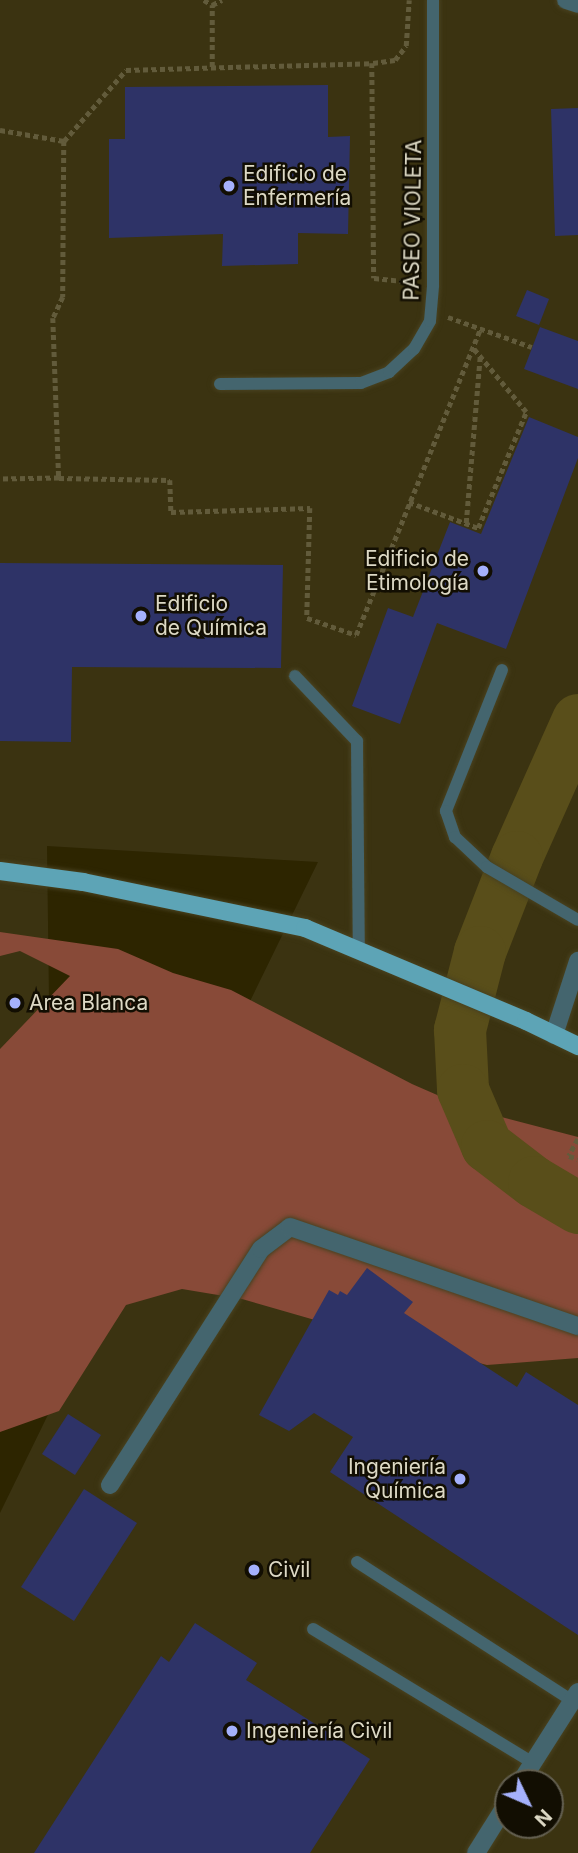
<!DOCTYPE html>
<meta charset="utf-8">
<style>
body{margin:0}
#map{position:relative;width:578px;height:1853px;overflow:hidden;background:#2d2500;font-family:Inter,sans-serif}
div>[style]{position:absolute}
.built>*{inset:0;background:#3b3311}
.forest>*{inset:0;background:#884a38}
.river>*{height:52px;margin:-26px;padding:0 26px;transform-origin:26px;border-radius:26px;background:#594e1a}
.building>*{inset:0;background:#2e3367}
.path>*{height:4.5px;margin-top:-2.25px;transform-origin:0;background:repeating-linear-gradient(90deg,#625b3b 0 5px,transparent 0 8.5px)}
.roads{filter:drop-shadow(0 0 2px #494220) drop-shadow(0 0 2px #494220)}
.service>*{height:12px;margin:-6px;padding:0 6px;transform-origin:6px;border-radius:6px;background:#44656e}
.minor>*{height:18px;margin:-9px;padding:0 9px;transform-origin:9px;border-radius:9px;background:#44656e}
.primary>*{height:18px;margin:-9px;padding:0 9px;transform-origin:9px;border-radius:9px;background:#5da4b6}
.dots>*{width:19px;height:19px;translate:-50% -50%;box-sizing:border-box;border:4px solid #120e02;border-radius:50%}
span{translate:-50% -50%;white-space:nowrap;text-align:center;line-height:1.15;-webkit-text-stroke:5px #120e02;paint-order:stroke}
.poi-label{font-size:21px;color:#ddd9c5}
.left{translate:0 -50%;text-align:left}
.right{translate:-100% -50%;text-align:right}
.street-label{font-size:21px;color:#ddd9c5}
.north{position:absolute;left:494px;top:1769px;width:70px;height:70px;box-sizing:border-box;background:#120e02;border:2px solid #635f50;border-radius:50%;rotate:134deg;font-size:19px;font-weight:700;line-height:28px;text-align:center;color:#ddd9c5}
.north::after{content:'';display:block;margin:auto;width:24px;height:32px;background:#a5b1fc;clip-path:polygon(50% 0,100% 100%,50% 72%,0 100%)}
</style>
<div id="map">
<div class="built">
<div style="clip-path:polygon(evenodd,0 0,578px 0,578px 1853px,0 1853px,0 1513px,318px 862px,47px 846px,51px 1155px,0 1161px,0 0,508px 1783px,550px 1783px,550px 1825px,508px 1825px,508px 1783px)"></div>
</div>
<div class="forest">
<div style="clip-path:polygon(0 932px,118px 949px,173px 973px,231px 990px,412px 1084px,467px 1108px,578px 1137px,578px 1358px,487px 1365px,360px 1333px,242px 1299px,182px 1289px,126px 1305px,59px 1411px,0 1432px,0 1049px,70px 976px,20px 951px,0 956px)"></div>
</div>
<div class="river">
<div style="left:578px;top:720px;width:150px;rotate:114deg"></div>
<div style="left:517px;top:857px;width:102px;rotate:111.3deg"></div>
<div style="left:480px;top:952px;width:81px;rotate:104.4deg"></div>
<div style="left:460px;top:1030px;width:60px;rotate:87.1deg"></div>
<div style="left:463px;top:1090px;width:61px;rotate:66.8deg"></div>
<div style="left:487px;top:1146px;width:59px;rotate:37.5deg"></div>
<div style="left:534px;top:1182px;width:51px;rotate:30.6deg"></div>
</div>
<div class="building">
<div style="clip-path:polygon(328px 85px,328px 137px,350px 136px,348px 234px,298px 233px,298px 264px,222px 266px,223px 234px,109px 238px,109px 139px,125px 139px,125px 87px)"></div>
<div style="clip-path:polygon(578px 108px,578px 235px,555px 236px,551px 109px)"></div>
<div style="clip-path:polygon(527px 290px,549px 299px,539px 325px,516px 316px)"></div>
<div style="clip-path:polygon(540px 327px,578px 341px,578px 389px,524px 369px)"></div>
<div style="clip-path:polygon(529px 417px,578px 437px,578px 458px,506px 649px,437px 623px,400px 724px,352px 706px,388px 608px,413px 617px,450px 522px,481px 534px)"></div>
<div style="clip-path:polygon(0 563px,283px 565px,281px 668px,72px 667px,71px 742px,0 741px)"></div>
<div style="clip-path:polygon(367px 1268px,413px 1302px,404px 1313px,517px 1387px,526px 1372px,578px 1405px,578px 1635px,330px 1472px,353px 1437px,314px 1413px,289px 1431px,259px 1415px,329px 1290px,338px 1295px,340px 1291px,347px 1295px)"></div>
<div style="clip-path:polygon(68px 1414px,101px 1435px,75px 1475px,42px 1454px)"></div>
<div style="clip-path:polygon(84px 1489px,137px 1523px,74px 1621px,21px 1587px)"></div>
<div style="clip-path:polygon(195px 1623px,257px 1663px,246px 1680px,370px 1759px,310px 1853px,34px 1853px,161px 1656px,169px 1662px)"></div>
</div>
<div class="path">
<div style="left:204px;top:0;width:9px;rotate:32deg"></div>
<div style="left:373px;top:63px;width:22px;rotate:-8deg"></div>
<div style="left:395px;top:60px;width:18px;rotate:-52deg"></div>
<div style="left:406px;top:46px;width:46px;rotate:-86.3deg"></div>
<div style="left:212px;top:67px;width:62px;rotate:-90deg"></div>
<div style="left:212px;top:5px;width:11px;rotate:-27deg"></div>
<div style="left:0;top:130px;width:65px;rotate:9.8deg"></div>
<div style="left:64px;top:141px;width:156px;rotate:90.4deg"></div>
<div style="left:63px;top:297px;width:23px;rotate:115deg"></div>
<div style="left:53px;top:318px;width:160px;rotate:87.9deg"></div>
<div style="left:59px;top:478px;width:59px;rotate:179deg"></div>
<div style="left:64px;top:141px;width:94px;rotate:-48.9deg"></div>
<div style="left:126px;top:70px;width:246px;rotate:-1.6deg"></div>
<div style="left:372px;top:63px;width:215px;rotate:89.5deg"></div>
<div style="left:374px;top:278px;width:37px;rotate:6deg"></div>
<div style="left:411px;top:282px;width:4px;rotate:63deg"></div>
<div style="left:448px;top:317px;width:89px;rotate:19.7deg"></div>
<div style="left:59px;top:478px;width:111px;rotate:1deg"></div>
<div style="left:170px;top:480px;width:32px;rotate:88deg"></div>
<div style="left:171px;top:512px;width:139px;rotate:-1.6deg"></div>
<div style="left:310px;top:508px;width:110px;rotate:91.6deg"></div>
<div style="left:307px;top:618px;width:52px;rotate:19.1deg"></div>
<div style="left:356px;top:635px;width:330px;rotate:-67.9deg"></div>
<div style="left:409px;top:502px;width:74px;rotate:20.6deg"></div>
<div style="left:478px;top:528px;width:126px;rotate:-67.5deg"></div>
<div style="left:526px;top:412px;width:85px;rotate:-129.7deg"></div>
<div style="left:466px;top:523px;width:167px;rotate:-85.2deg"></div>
<div style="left:578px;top:1139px;width:19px;rotate:118deg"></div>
<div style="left:569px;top:1156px;width:9px;rotate:18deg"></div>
</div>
<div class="roads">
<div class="service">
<div style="left:220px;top:384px;width:141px;rotate:-0.4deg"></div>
<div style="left:361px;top:383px;width:30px;rotate:-21deg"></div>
<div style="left:389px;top:372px;width:34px;rotate:-43deg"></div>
<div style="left:414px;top:349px;width:32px;rotate:-60deg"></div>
<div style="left:430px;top:321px;width:36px;rotate:-85deg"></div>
<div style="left:433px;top:285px;width:285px;rotate:-90deg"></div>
<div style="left:502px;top:670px;width:152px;rotate:111.7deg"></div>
<div style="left:446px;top:811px;width:28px;rotate:71deg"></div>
<div style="left:455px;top:837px;width:44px;rotate:43.2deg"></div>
<div style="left:487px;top:867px;width:105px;rotate:30.2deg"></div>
<div style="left:295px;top:676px;width:90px;rotate:46.4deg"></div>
<div style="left:357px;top:741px;width:210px;rotate:89.5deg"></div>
<div style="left:357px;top:1562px;width:257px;rotate:32.8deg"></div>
<div style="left:313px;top:1629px;width:258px;rotate:31.3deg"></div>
</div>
<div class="minor">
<div style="left:566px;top:0;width:13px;rotate:18deg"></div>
<div style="left:554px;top:1035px;width:78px;rotate:-72deg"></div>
<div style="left:110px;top:1485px;width:280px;rotate:-57.4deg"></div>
<div style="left:261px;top:1249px;width:36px;rotate:-37deg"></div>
<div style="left:290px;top:1227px;width:305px;rotate:19deg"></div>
<div style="left:520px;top:1783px;width:108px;rotate:-57.5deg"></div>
<div style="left:476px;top:1853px;width:60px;rotate:-57.9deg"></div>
</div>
<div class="primary">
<div style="left:0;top:871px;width:84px;rotate:7.5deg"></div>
<div style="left:83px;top:882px;width:227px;rotate:11.7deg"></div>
<div style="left:305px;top:928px;width:240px;rotate:22.8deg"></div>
<div style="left:526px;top:1021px;width:58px;rotate:25.7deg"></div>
</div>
</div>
<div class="dots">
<div style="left:229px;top:186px;background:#a5b1fc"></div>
<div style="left:483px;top:571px;background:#a5b1fc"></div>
<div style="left:141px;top:616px;background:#a5b1fc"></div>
<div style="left:15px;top:1003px;background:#a5b1fc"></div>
<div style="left:460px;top:1479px;background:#a5b1fc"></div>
<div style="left:254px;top:1570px;background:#a5b1fc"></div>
<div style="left:232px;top:1731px;background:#a5b1fc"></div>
</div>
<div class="poi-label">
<span class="left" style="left:243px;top:186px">Edificio de<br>Enfermería</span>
<span class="right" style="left:469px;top:571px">Edificio de<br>Etimología</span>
<span class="left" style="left:155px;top:616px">Edificio<br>de Química</span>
<span class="left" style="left:29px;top:1003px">Area Blanca</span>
<span class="right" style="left:446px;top:1479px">Ingeniería<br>Química</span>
<span class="left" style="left:268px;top:1570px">Civil</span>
<span class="left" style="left:246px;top:1731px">Ingeniería Civil</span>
</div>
<div class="street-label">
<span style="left:413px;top:220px;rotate:-89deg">PASEO VIOLETA</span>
</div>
<div class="north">N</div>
</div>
